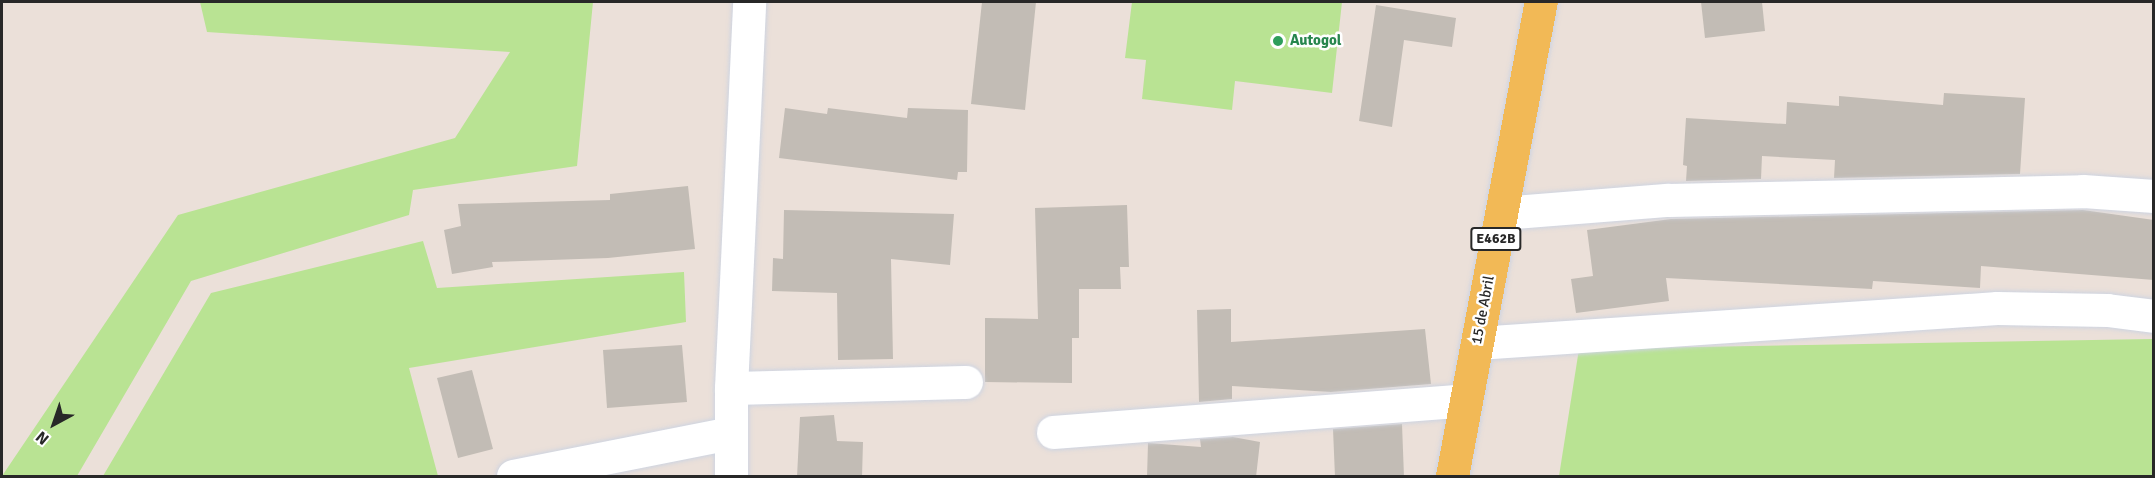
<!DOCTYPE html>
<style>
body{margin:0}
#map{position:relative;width:2155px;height:478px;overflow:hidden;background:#ebe0d9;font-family:Signika,sans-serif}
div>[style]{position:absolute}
.green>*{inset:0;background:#b9e393}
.building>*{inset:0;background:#c2bcb5}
.roads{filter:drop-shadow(0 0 2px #ced4e1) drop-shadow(0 0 2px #ced4e1)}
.street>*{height:33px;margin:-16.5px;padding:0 16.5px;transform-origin:16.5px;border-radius:16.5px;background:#fff}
.primary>*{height:33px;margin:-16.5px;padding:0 16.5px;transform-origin:16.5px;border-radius:16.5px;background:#f2b956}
.dots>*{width:16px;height:16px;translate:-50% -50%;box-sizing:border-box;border:3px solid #fff;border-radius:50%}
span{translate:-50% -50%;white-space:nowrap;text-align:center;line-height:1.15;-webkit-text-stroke:5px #fff;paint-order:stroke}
.shield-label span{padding:2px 4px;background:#fff;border:2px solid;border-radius:4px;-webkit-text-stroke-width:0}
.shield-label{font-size:14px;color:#282828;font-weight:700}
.leisure-label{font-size:15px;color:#27864d;font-weight:700}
.left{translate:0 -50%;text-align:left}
.street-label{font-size:15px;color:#282828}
.frame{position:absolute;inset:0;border:3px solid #282828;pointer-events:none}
.north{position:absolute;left:24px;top:394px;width:60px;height:60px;-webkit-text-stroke:4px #fff;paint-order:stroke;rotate:220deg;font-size:16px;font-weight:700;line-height:24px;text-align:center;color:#282828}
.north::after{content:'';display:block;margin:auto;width:21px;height:27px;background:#282828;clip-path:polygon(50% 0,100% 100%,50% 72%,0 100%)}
</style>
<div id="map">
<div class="green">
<div style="clip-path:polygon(200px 2px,593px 2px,577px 166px,413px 190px,409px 215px,191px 281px,77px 476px,2px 476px,178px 215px,455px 138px,510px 52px,207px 32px)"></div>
<div style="clip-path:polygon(1132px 2px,1342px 2px,1332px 93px,1235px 81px,1232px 110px,1142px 99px,1146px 60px,1125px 58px)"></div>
<div style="clip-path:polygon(423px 241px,437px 288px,684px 272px,686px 322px,409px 368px,438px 476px,103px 476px,211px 293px)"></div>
<div style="clip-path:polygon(2153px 339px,2153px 476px,1559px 476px,1579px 349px)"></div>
</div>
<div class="building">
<div style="clip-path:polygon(982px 2px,1036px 2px,1025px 110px,971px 104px)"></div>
<div style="clip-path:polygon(1701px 2px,1762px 2px,1765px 31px,1705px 38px)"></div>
<div style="clip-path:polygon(1376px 5px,1456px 18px,1452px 47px,1404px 40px,1392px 127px,1359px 121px)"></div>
<div style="clip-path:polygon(1944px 93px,2025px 98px,2020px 174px,1834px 178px,1835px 160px,1762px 156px,1761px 179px,1686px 181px,1687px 166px,1683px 165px,1686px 118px,1786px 124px,1787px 102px,1839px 106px,1839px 96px,1943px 105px)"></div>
<div style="clip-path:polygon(785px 108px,827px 114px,828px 108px,907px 118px,908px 108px,968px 110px,967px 172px,958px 172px,957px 180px,779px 158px)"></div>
<div style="clip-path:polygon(688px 186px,695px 249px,608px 258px,492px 262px,493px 267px,452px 274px,444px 230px,461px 226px,458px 204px,610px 200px,610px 194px)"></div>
<div style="clip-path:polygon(1127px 205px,1129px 267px,1120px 267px,1121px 289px,1079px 289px,1079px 338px,1072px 338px,1072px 383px,985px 382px,985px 318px,1038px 319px,1035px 208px)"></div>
<div style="clip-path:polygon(784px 210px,954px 214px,950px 265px,891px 259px,893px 359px,838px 360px,837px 293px,772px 291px,773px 258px,783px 259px)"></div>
<div style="clip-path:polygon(2083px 210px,2154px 220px,2154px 280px,1981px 266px,1980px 288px,1873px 281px,1872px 289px,1666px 278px,1669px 301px,1576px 313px,1571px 279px,1593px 276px,1587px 230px,1671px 219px)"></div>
<div style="clip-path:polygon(1231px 309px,1231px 342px,1425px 329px,1431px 384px,1331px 392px,1232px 386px,1232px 399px,1199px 402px,1197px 310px)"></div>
<div style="clip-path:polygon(682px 345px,687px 402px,607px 408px,603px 350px)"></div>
<div style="clip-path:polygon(472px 370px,493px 449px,458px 458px,437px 378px)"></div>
<div style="clip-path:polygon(834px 415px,837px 441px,863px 442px,862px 477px,797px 477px,800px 417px)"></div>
<div style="clip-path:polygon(1402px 424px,1404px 477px,1335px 477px,1333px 429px)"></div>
<div style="clip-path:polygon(1233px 437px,1260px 442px,1256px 477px,1147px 477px,1148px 443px,1201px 447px,1200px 439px)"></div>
</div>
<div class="roads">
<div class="street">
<div style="left:1501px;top:213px;width:168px;rotate:-4.5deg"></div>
<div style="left:1668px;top:200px;width:415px;rotate:-1.2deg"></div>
<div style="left:2083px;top:191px;width:71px;rotate:4deg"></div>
<div style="left:1477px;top:343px;width:521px;rotate:-3.85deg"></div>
<div style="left:1997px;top:308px;width:110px;rotate:1deg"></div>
<div style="left:2107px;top:310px;width:47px;rotate:7.3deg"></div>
<div style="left:731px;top:388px;width:235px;rotate:-1.5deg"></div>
<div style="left:1053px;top:432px;width:414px;rotate:-4.4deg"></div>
<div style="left:513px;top:476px;width:221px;rotate:-11.2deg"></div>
<div style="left:731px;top:476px;width:88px;rotate:-90deg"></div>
<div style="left:731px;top:388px;width:386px;rotate:-87.3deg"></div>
</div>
<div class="primary">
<div style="left:1452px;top:476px;width:482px;rotate:-79.4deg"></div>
</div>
</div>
<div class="dots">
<div style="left:1278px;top:41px;background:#2e9e5b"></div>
</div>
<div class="shield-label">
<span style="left:1496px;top:239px">E462B</span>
</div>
<div class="leisure-label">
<span class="left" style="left:1290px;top:41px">Autogol</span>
</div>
<div class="street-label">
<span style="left:1483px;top:310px;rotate:-79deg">15 de Abril</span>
</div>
<div class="frame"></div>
<div class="north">N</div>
</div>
